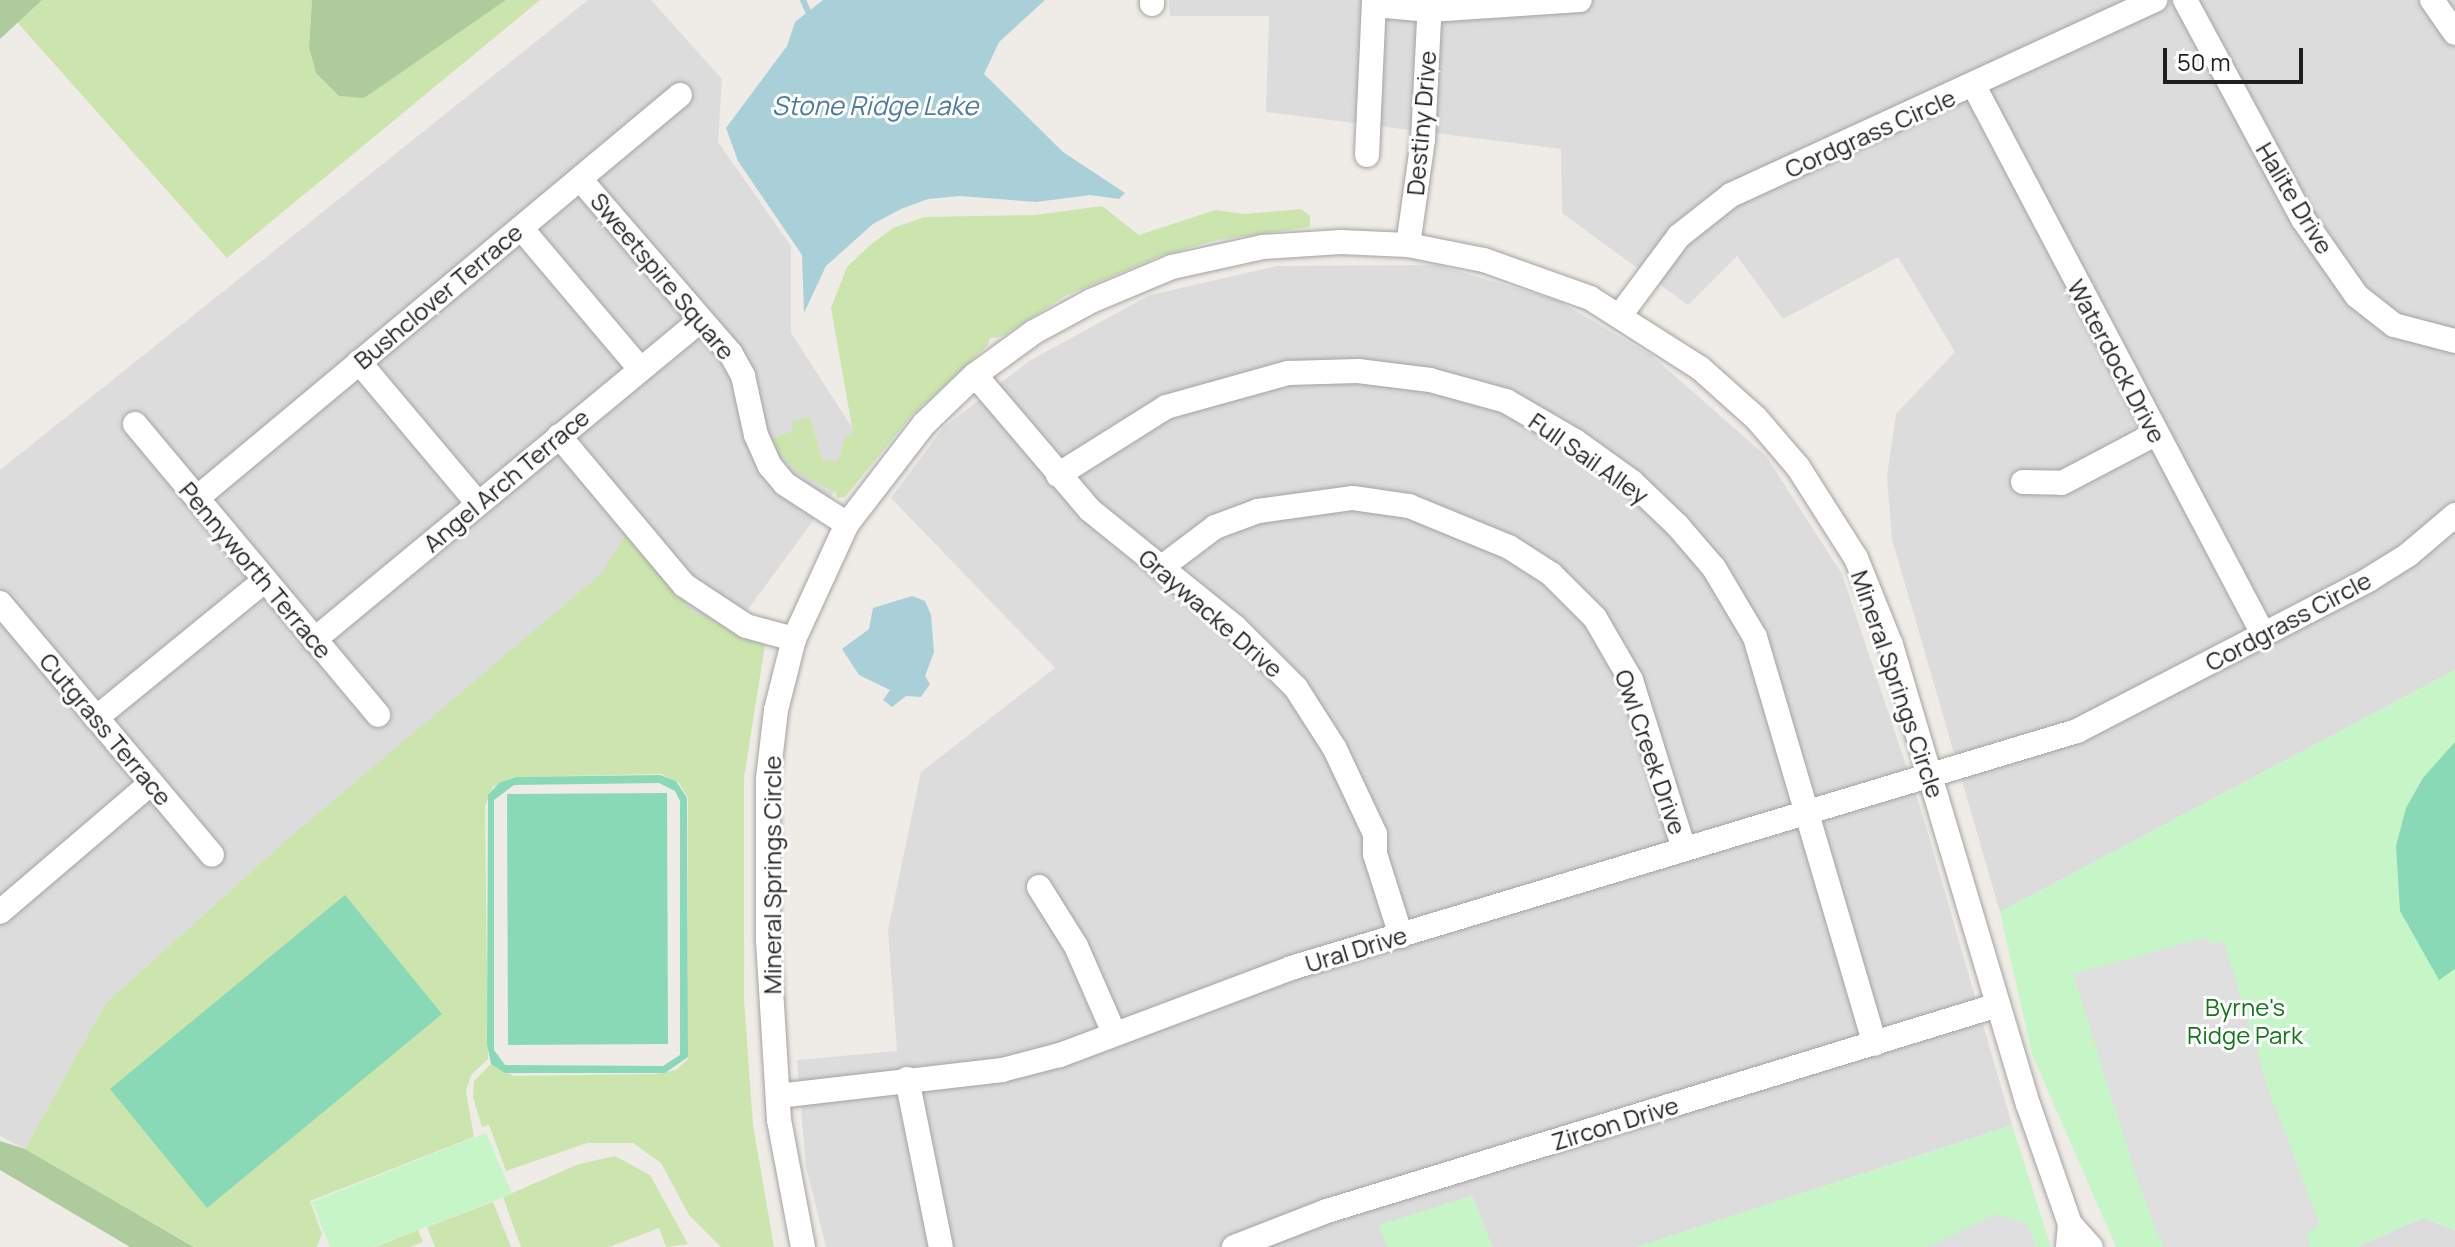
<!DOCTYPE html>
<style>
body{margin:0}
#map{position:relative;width:2455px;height:1247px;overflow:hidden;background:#efebe6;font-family:Manrope,sans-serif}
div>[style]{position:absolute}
.residential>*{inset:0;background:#dddcdc}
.grass>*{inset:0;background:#cce5af}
.forest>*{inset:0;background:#adcb9d}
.park>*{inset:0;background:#c6f6c8}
.pitch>*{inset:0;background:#89d8b6}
.parking>*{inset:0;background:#dfdfdf}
.water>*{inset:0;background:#a9d0d9}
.stream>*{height:6px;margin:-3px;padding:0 3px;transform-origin:3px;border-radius:3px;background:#a9d0d9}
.roads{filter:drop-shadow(0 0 2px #a3a3a3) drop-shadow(0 0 2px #a3a3a3)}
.minor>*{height:24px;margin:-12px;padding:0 12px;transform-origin:12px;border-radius:12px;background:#fff}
span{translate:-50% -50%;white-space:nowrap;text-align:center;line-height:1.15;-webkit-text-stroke:6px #fff;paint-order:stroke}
.street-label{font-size:24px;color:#1f1f1f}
.park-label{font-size:24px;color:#147618}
.water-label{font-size:26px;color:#4f7aa0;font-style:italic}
.scale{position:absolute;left:2163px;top:48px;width:140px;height:36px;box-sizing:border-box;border:4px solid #1f1f1f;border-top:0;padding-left:10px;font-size:24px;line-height:28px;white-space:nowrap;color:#1f1f1f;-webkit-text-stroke:6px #fff;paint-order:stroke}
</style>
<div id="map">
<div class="residential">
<div style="clip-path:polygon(588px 0,651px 0,722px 79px,718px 142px,791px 246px,791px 333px,866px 449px,701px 673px,274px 851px,105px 1004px,25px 1149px,0 1136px,0 470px)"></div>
<div style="clip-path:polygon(1169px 0,2455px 0,2455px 670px,2000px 912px,1892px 539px,1887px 476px,1896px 414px,1955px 352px,1898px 257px,1783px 319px,1737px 256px,1688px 305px,1562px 213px,1561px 149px,1266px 112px,1269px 16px,1170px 16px)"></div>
<div style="clip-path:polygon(1437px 265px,1557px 300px,1651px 355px,1766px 456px,1842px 574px,1923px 816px,2012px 1125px,1637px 1247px,1492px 1247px,1472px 1196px,1380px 1225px,1387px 1247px,826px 1247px,806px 1167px,797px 1060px,897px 1051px,888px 930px,921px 772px,1055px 668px,891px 498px,943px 428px,1029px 361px,1150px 295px,1277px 266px)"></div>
<div style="clip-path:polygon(2422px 1218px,2455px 1230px,2455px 1247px,2357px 1247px)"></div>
</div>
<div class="grass">
<div style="clip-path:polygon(42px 0,312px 0,309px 47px,363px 98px,506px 0,540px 0,227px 258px,17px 22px)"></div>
<div style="clip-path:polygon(1102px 206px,1139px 235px,1215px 210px,1245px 214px,1301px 209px,1310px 216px,1310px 227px,1217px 240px,1160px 256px,1065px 296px,1001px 337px,990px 338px,988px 345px,912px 415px,845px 497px,837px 498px,835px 492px,799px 474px,780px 454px,772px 438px,793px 431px,791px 422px,810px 417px,822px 460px,838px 461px,845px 437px,853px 433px,831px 308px,847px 267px,869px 246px,893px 228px,924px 217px,1035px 215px)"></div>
<div style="clip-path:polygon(625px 536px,693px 612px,765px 645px,744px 778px,744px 999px,753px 1125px,774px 1247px,721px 1247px,689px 1215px,661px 1163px,633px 1143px,587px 1143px,506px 1171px,489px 1125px,482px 1127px,473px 1097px,474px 1081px,491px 1064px,514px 1076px,656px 1074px,676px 1070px,688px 1059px,688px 798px,679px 783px,661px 774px,513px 777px,493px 787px,485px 806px,488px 1059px,471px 1075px,466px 1091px,474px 1137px,310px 1201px,322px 1234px,317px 1247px,195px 1247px,25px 1149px,105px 1004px,274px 851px,602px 573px)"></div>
<div style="clip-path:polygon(615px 1156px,650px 1175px,688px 1244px,666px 1247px,659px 1228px,609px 1247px,521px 1247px,503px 1197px,579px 1164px)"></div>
<div style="clip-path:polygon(493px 1202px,511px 1247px,435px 1247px,427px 1227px)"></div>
<div style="clip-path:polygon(418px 1230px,423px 1242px,410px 1247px,375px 1247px)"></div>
</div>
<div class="forest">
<div style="clip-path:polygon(0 0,42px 0,0 39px)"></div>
<div style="clip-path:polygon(312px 0,506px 0,364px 98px,339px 96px,316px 73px,309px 47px)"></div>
<div style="clip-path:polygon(0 1141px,25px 1149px,194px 1247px,130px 1247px,0 1170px)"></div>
</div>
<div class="park">
<div style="clip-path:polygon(2455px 670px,2455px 1230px,2422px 1218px,2357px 1247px,2116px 1247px,2032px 1054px,2000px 912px)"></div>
<div style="clip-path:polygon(2012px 1125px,2051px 1247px,1637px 1247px)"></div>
<div style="clip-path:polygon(486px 1133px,512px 1194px,373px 1247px,330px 1247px,312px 1202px)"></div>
<div style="clip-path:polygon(1472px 1196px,1492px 1247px,1387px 1247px,1379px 1225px)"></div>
</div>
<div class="pitch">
<div style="clip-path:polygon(2455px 742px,2455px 969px,2439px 980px,2400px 911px,2396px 846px,2406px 808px,2423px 778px)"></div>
<div style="clip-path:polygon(evenodd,660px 775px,676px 781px,687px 798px,688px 1057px,665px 1073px,505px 1073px,491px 1064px,487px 1044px,488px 795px,499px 783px,515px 777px,660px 775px,659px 783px,675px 791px,680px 801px,680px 1055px,663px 1066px,505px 1065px,494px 1050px,494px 800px,514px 785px,659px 783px)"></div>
<div style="clip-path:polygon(667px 793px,668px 1044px,508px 1045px,507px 794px)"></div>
<div style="clip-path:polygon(345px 895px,442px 1014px,207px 1208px,110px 1089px)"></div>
</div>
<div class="parking">
<div style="clip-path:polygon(2207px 937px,2211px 945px,2224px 941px,2268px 1088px,2320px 1225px,2307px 1233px,2310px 1247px,2163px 1247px,2138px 1182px,2073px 974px)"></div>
<div style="clip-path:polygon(1995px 1214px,2027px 1224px,2036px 1247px,1928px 1247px)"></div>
</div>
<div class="water">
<div style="clip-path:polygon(823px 0,1045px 0,999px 42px,984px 74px,1063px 152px,1125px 193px,1119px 199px,1090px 195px,1036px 202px,959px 196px,928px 199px,901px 209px,873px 224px,826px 266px,804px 313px,802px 255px,738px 161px,726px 128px,787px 46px,795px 22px)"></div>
<div style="clip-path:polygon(912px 596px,925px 601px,931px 615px,934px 652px,925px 676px,930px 684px,921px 697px,906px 696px,892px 707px,883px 700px,890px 690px,859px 675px,842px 649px,869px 629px,873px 608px)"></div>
</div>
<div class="stream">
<div style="left:803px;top:0;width:12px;rotate:66deg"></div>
</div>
<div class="roads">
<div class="minor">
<div style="left:1152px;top:0;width:4px;rotate:90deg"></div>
<div style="left:2185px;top:0;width:249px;rotate:61.7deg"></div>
<div style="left:2303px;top:219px;width:94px;rotate:55deg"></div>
<div style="left:2357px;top:296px;width:47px;rotate:38.1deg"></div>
<div style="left:2394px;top:325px;width:63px;rotate:14.7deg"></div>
<div style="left:2432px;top:0;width:40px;rotate:55.1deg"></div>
<div style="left:1374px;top:5px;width:56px;rotate:5.1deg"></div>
<div style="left:1430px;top:10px;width:150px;rotate:-3.8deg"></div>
<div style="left:1974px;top:86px;width:620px;rotate:62.19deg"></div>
<div style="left:1367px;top:155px;width:155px;rotate:-87.4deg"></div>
<div style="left:580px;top:179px;width:231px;rotate:49.2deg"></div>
<div style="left:731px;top:354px;width:25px;rotate:61deg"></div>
<div style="left:743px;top:376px;width:60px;rotate:77.6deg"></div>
<div style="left:756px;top:435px;width:34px;rotate:66deg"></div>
<div style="left:770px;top:466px;width:23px;rotate:50deg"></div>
<div style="left:785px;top:484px;width:74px;rotate:32.8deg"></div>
<div style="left:521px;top:228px;width:185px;rotate:49.8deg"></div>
<div style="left:1408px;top:245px;width:107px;rotate:-81.9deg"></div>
<div style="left:1423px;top:139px;width:139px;rotate:-87.1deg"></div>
<div style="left:1621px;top:314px;width:97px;rotate:-53.4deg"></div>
<div style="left:1679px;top:236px;width:66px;rotate:-38.3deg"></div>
<div style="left:1731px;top:195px;width:467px;rotate:-24.7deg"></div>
<div style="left:359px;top:362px;width:183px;rotate:49.9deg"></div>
<div style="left:975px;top:375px;width:177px;rotate:49.6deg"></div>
<div style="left:1090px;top:510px;width:186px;rotate:38.9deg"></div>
<div style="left:1235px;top:627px;width:86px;rotate:45deg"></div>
<div style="left:1296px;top:688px;width:72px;rotate:57.4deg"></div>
<div style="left:1335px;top:749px;width:94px;rotate:64.8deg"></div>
<div style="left:1375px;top:834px;width:20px;rotate:90deg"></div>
<div style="left:1375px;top:854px;width:86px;rotate:72.4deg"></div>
<div style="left:135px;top:424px;width:379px;rotate:50.1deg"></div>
<div style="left:559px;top:436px;width:194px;rotate:50deg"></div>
<div style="left:684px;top:585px;width:74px;rotate:33.5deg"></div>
<div style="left:746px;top:626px;width:50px;rotate:15.2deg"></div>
<div style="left:1058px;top:475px;width:128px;rotate:-32.2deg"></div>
<div style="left:1166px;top:407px;width:127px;rotate:-15.6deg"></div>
<div style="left:1288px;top:373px;width:70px;rotate:-1.6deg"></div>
<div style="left:1358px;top:371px;width:73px;rotate:7.1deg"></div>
<div style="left:1430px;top:380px;width:79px;rotate:15.4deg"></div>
<div style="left:1506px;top:401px;width:80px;rotate:30.1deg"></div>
<div style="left:1575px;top:441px;width:70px;rotate:35.7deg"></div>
<div style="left:1632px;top:482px;width:62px;rotate:43.7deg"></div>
<div style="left:1677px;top:525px;width:57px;rotate:49.3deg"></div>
<div style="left:1714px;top:568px;width:80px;rotate:59.3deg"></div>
<div style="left:1755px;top:637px;width:424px;rotate:73.6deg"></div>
<div style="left:2023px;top:482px;width:39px;rotate:1deg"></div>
<div style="left:2062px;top:483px;width:105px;rotate:-27.8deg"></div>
<div style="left:197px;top:498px;width:629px;rotate:-39.84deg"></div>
<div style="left:1162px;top:567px;width:66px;rotate:-37deg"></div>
<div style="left:1215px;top:527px;width:46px;rotate:-20.4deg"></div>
<div style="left:1258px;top:511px;width:96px;rotate:-7.8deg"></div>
<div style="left:1353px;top:498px;width:57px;rotate:8.1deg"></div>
<div style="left:1409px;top:506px;width:108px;rotate:22.3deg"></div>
<div style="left:1509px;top:547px;width:50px;rotate:32.7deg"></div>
<div style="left:1551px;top:574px;width:62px;rotate:45deg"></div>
<div style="left:1595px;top:618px;width:72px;rotate:59.9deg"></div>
<div style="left:1631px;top:680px;width:177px;rotate:72.6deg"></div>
<div style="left:0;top:603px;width:329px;rotate:49.9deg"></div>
<div style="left:314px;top:640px;width:500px;rotate:-39.6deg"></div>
<div style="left:96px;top:718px;width:217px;rotate:-39.2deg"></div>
<div style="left:1039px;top:887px;width:70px;rotate:57.9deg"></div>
<div style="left:1076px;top:946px;width:95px;rotate:66.4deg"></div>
<div style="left:0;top:912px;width:199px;rotate:-40.5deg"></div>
<div style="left:907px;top:1079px;width:171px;rotate:78.6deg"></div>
<div style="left:778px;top:1096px;width:226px;rotate:-6.6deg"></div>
<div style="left:1002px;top:1070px;width:60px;rotate:-14.5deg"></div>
<div style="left:1060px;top:1055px;width:247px;rotate:-20.6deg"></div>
<div style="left:1291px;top:968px;width:821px;rotate:-16.78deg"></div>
<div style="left:2077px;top:731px;width:328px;rotate:-27.4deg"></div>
<div style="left:2368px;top:580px;width:47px;rotate:-32deg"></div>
<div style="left:2408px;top:555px;width:62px;rotate:-40.4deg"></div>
<div style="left:2070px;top:1224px;width:31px;rotate:48deg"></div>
<div style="left:803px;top:1247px;width:129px;rotate:-100.7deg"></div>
<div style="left:779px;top:1120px;width:179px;rotate:-93.5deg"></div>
<div style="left:768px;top:941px;width:162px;rotate:-90deg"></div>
<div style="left:768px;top:779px;width:69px;rotate:-83.4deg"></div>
<div style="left:776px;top:710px;width:73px;rotate:-75.8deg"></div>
<div style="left:794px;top:639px;width:127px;rotate:-65.3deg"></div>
<div style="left:847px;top:524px;width:126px;rotate:-52.4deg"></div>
<div style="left:924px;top:424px;width:71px;rotate:-43.9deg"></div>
<div style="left:975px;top:375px;width:73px;rotate:-36.1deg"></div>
<div style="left:1034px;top:332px;width:65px;rotate:-28.5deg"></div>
<div style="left:1091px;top:301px;width:88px;rotate:-22.8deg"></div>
<div style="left:1172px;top:267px;width:93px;rotate:-12.4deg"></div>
<div style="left:1263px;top:247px;width:78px;rotate:-3.7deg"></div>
<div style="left:1341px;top:242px;width:67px;rotate:2.6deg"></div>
<div style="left:1408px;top:245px;width:77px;rotate:11.2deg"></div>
<div style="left:1484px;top:260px;width:113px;rotate:19.7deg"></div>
<div style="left:1590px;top:298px;width:130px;rotate:32.5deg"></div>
<div style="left:1700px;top:368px;width:75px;rotate:41.8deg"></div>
<div style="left:1756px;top:418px;width:65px;rotate:49.4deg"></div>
<div style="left:1798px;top:467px;width:108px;rotate:57.5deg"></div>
<div style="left:1856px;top:558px;width:94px;rotate:68.1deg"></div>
<div style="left:1891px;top:645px;width:479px;rotate:73.4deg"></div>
<div style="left:2028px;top:1104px;width:127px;rotate:70.7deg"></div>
<div style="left:2070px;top:1224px;width:23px;rotate:95deg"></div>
<div style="left:1234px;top:1247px;width:100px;rotate:-21.2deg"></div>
<div style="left:1327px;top:1211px;width:702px;rotate:-17.07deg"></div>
</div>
</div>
<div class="street-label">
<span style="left:1421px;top:123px;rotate:-85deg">Destiny Drive</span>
<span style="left:1870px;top:133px;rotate:-24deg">Cordgrass Circle</span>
<span style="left:2295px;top:198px;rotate:59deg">Halite Drive</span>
<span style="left:663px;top:276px;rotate:50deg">Sweetspire Square</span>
<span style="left:438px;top:296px;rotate:-40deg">Bushclover Terrace</span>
<span style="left:2117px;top:361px;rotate:62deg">Waterdock Drive</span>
<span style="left:1589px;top:458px;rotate:35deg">Full Sail Alley</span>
<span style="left:506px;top:480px;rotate:-40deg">Angel Arch Terrace</span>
<span style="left:256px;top:570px;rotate:50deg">Pennyworth Terrace</span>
<span style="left:1211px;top:613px;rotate:41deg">Graywacke Drive</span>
<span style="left:2288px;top:621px;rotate:-28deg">Cordgrass Circle</span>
<span style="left:1898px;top:684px;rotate:71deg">Mineral Springs Circle</span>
<span style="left:106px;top:729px;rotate:50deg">Cutgrass Terrace</span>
<span style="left:1651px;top:752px;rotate:71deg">Owl Creek Drive</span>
<span style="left:772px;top:875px;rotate:-90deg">Mineral Springs Circle</span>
<span style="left:1356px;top:949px;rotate:-17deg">Ural Drive</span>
<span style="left:1615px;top:1123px;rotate:-17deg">Zircon Drive</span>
</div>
<div class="park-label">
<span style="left:2245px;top:1021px">Byrne's<br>Ridge Park</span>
</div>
<div class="water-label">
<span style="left:875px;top:106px">Stone Ridge Lake</span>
</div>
<div class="scale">50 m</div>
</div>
